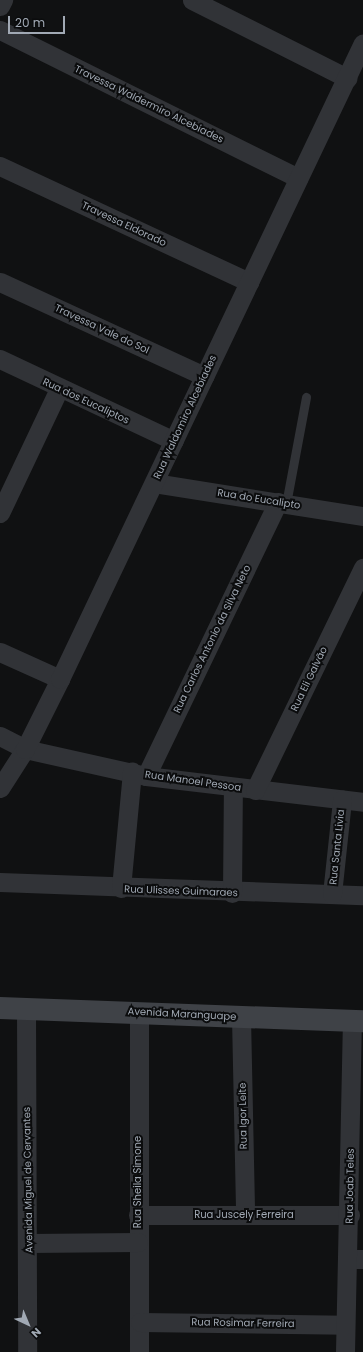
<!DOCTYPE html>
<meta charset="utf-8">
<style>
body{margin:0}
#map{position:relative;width:363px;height:1352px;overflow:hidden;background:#101112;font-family:Poppins,sans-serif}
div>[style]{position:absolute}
.lane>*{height:9px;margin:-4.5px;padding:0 4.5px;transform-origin:4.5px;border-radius:4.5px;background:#313337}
.street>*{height:19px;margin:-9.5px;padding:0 9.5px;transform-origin:9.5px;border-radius:9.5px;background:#313337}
.secondary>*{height:22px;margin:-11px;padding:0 11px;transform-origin:11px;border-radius:11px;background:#3f4247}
span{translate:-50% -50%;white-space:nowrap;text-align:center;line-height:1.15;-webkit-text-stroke:4px #0b0c0d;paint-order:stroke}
.street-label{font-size:10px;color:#a1a9b4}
.north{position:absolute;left:8px;top:1304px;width:40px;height:40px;-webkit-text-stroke:3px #0b0c0d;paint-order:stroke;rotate:136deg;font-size:11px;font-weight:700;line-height:16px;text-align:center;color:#a1a9b4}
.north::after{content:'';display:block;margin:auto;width:14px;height:18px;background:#a1a9b4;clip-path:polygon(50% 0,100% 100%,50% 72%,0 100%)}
.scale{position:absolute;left:8px;top:16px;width:57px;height:18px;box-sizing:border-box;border:2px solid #a1a9b4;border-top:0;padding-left:5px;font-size:12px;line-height:14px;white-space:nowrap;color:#a1a9b4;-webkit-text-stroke:3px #0b0c0d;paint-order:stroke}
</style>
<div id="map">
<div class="lane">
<div style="left:286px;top:504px;width:109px;rotate:-79.4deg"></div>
</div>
<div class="street">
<div style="left:192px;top:0;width:174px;rotate:26.7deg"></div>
<div style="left:0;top:6px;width:7px;rotate:-63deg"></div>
<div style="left:0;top:30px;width:333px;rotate:26.4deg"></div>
<div style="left:0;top:166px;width:275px;rotate:25deg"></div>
<div style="left:0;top:282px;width:225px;rotate:24.7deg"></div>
<div style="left:0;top:359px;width:192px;rotate:25.2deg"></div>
<div style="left:154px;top:483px;width:212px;rotate:9deg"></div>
<div style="left:0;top:513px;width:137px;rotate:-64.6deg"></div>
<div style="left:0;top:652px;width:66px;rotate:24.2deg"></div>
<div style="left:0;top:736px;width:28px;rotate:27deg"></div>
<div style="left:25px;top:749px;width:124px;rotate:12.6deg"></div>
<div style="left:146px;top:776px;width:219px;rotate:6.8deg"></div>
<div style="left:146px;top:776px;width:304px;rotate:-64.3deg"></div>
<div style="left:0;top:788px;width:46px;rotate:-57.3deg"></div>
<div style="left:25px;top:749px;width:78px;rotate:-63.4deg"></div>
<div style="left:60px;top:679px;width:704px;rotate:-64.53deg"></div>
<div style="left:255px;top:790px;width:247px;rotate:-64.1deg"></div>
<div style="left:0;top:882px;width:363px;rotate:2.1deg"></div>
<div style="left:121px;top:888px;width:117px;rotate:-84.6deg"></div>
<div style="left:232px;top:893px;width:105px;rotate:-89.5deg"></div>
<div style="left:332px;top:894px;width:95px;rotate:-83.9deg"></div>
<div style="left:26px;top:1009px;width:343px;rotate:89.8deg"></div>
<div style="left:139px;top:1012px;width:340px;rotate:90deg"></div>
<div style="left:241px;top:1017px;width:198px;rotate:88.8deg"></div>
<div style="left:138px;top:1215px;width:212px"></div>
<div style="left:29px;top:1243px;width:109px;rotate:-0.5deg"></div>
<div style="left:347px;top:1259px;width:16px"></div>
<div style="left:140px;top:1322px;width:205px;rotate:0.8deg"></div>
<div style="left:345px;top:1352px;width:331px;rotate:-88.8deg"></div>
</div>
<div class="secondary">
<div style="left:0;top:1008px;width:363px;rotate:2.1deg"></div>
</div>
<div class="street-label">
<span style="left:149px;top:104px;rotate:26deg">Travessa Waldermiro Alcebiades</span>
<span style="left:124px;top:224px;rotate:25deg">Travessa Eldorado</span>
<span style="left:102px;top:329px;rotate:25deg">Travessa Vale do Sol</span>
<span style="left:86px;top:401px;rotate:25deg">Rua dos Eucaliptos</span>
<span style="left:185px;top:417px;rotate:-65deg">Rua Waldomiro Alcebíades</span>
<span style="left:259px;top:499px;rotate:9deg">Rua do Eucalipto</span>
<span style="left:212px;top:639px;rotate:-64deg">Rua Carlos Antonio da Silva Neto</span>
<span style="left:309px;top:679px;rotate:-64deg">Rua Eli Galvão</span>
<span style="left:193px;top:781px;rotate:8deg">Rua Manoel Pessoa</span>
<span style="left:337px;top:847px;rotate:-84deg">Rua Santa Livia</span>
<span style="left:181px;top:891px;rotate:2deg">Rua Ulisses Guimaraes</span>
<span style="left:182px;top:1014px;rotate:3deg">Avenida Maranguape</span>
<span style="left:243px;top:1116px;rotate:-91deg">Rua Igor Leite</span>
<span style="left:28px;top:1180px;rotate:-91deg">Avenida Miguel de Cervantes</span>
<span style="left:138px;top:1182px;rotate:-90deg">Rua Sheila Simone</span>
<span style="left:350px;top:1186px;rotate:-89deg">Rua Joab Teles</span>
<span style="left:244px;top:1215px">Rua Juscely Ferreira</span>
<span style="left:243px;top:1323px;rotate:1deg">Rua Rosimar Ferreira</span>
</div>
<div class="north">N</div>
<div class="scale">20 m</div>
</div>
